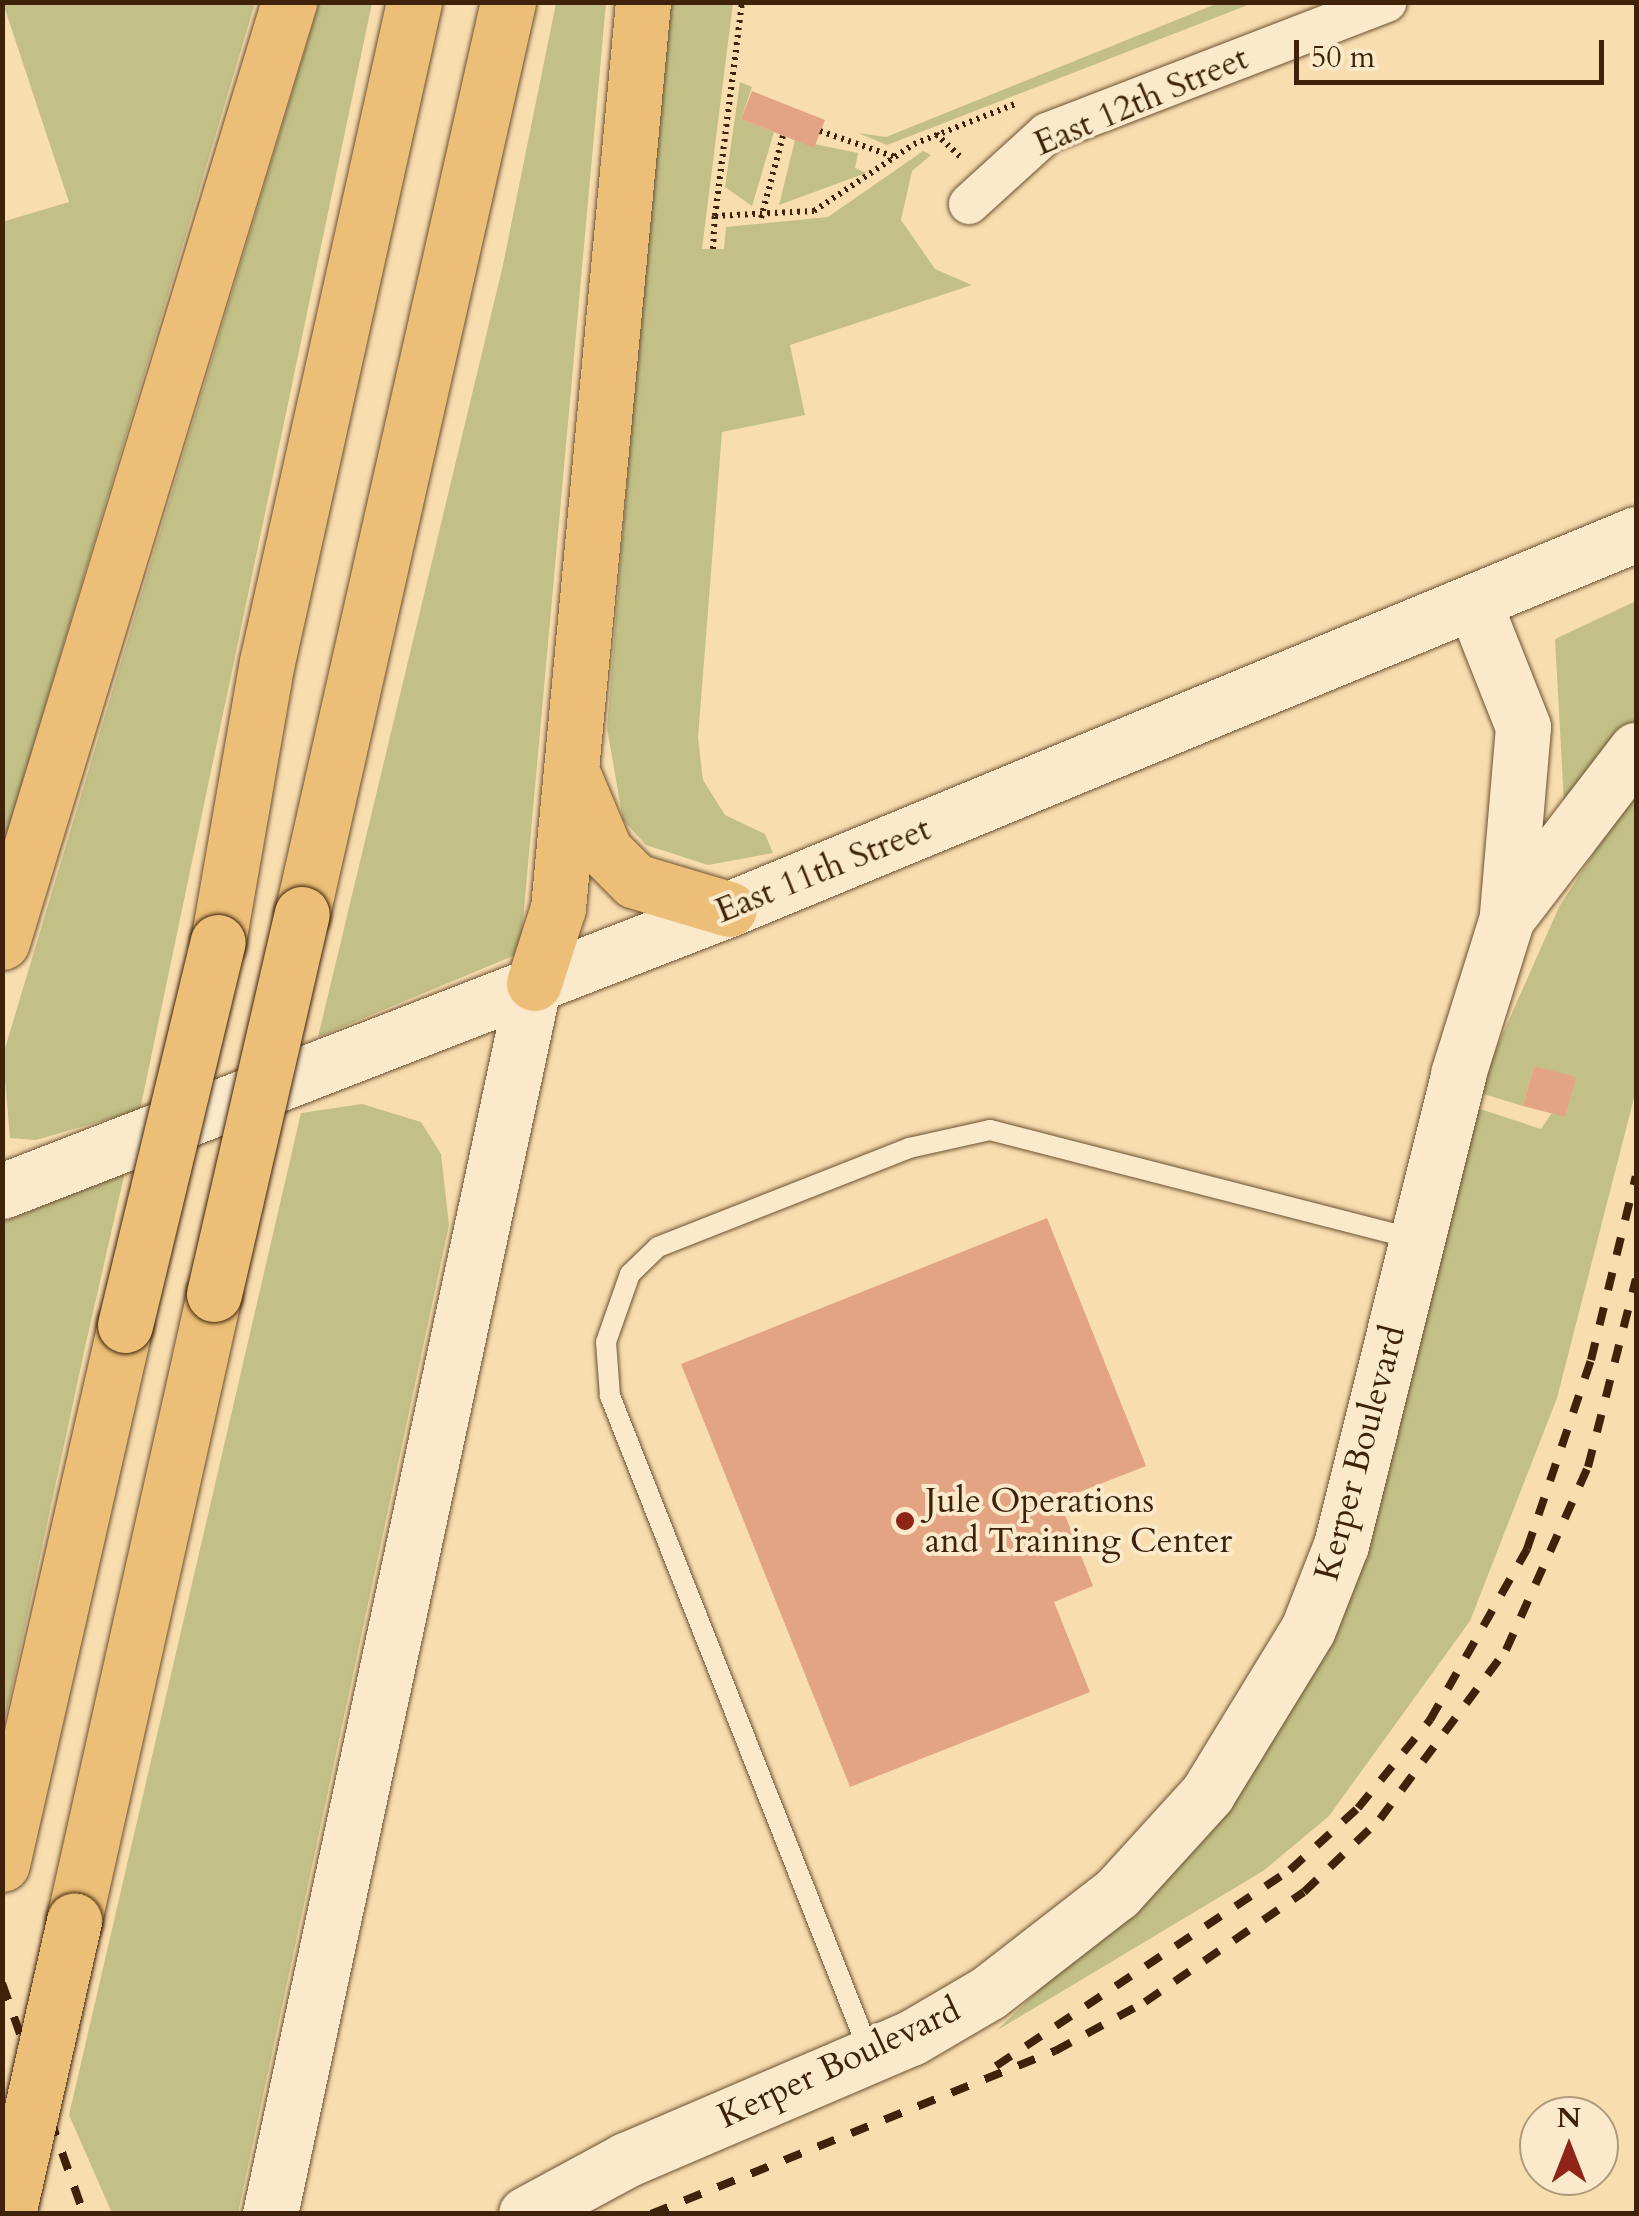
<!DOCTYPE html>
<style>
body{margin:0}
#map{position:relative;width:1639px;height:2216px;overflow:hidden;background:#f8ddaf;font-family:Cardo,serif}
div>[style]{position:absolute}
.green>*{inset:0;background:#c2c087}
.building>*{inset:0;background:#e2a483}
.path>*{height:6px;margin-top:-3px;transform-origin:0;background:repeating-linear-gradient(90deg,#3e2209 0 2.5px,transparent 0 7.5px)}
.roads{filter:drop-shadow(0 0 2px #6c5132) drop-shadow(0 0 2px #6c5132)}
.service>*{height:20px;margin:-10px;padding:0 10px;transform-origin:10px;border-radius:10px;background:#fae9cb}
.minor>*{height:40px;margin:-20px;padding:0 20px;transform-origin:20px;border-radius:20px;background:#fae9cb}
.secondary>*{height:55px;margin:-27.5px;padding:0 27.5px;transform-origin:27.5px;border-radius:27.5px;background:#fae9cb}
.motorway>*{height:55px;margin:-27.5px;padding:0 27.5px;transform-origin:27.5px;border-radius:27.5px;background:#ecbe78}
.rail>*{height:8px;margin-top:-4px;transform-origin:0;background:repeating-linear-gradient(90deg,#3e2209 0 18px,transparent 0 36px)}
.bridges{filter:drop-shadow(0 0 2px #3e2209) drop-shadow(0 0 2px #3e2209)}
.motorway-bridge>*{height:55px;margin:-27.5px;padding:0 27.5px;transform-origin:27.5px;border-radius:27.5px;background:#ecbe78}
.dots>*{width:28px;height:28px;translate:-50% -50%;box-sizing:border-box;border:5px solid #fae9cb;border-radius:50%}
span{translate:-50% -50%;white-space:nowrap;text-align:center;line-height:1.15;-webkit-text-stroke:8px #fae9cb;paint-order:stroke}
.street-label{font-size:35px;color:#3e2209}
.poi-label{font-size:35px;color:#3e2209}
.left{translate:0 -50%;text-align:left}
.frame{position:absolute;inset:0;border:5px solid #3e2209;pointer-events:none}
.north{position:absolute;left:1519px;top:2096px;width:100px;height:100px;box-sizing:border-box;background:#fae9cb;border:2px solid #af997d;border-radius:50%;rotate:0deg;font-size:28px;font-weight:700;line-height:40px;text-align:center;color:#3e2209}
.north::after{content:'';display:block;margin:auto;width:35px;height:45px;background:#8f2418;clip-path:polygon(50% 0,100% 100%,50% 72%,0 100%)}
.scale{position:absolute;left:1294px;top:40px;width:310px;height:45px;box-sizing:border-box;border:5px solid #3e2209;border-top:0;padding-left:12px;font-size:30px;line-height:35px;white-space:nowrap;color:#3e2209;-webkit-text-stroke:8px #fae9cb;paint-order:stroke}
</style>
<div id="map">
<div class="green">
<div style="clip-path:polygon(1221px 2px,1253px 3px,887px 145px,858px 133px,886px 137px)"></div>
<div style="clip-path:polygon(3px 3px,255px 3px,3px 847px,2px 222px,69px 202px)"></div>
<div style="clip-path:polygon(319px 3px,372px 3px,140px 1110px,36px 1140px,10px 1138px,3px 1055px)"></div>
<div style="clip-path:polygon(556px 3px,606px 3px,520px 953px,318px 1037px,503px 265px)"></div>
<div style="clip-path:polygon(666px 3px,733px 3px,702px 249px,724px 249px,726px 227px,828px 217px,923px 151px,931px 155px,912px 171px,901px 220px,935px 269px,972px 285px,790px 345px,805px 415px,722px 432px,698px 738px,703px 780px,725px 815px,765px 834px,773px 853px,708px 865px,646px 845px,623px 820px,607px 728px)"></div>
<div style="clip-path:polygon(740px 82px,752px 87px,741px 119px,774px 132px,752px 206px,725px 187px)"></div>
<div style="clip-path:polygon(795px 140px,858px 153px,855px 168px,866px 173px,779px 205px)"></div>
<div style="clip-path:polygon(1636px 601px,1636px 721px,1564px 803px,1555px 639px)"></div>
<div style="clip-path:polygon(1636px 787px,1636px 1090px,1557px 1398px,1470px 1621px,1329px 1816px,1263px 1871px,996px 2031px,1208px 1829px,1474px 1107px,1541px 1129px,1575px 1078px,1534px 1066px,1523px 1106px,1477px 1092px,1559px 907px)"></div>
<div style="clip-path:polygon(362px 1104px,421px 1122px,441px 1154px,449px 1225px,238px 2213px,112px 2213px,69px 2115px,301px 1113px)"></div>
<div style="clip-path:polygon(125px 1172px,86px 1343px,3px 1729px,3px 1222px)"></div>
</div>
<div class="building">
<div style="clip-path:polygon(752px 91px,825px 120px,814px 148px,741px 119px)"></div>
<div style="clip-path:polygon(1534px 1066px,1576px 1077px,1565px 1117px,1523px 1106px)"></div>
<div style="clip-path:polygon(1047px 1218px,1146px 1466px,1059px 1500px,1093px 1586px,1054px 1602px,1090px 1692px,850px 1787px,681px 1364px)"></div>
</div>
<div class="path">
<div style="left:820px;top:131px;width:79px;rotate:19.1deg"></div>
<div style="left:936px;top:134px;width:34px;rotate:43deg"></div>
<div style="left:715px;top:216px;width:216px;rotate:-82.8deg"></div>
<div style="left:761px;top:218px;width:85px;rotate:-75deg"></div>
<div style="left:713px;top:249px;width:33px;rotate:-87deg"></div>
<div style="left:715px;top:216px;width:99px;rotate:-2.9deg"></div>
<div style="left:814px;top:211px;width:120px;rotate:-33.8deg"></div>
<div style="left:914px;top:144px;width:109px;rotate:-21.6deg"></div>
</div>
<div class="roads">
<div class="service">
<div style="left:870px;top:2054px;width:708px;rotate:-111.56deg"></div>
<div style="left:610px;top:1396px;width:54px;rotate:-94.2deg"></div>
<div style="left:606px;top:1342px;width:72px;rotate:-70.6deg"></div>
<div style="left:630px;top:1274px;width:39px;rotate:-44deg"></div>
<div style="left:658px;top:1247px;width:270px;rotate:-21.5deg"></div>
<div style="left:909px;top:1148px;width:83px;rotate:-12.5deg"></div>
<div style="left:990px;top:1130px;width:439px;rotate:14.4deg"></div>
</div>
<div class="minor">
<div style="left:969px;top:204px;width:105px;rotate:-42.3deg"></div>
<div style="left:1047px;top:133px;width:364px;rotate:-21.1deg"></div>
</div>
<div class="secondary">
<div style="left:1474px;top:603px;width:133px;rotate:68.4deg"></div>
<div style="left:1523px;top:727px;width:189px;rotate:94.9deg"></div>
<div style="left:2px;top:1191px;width:780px;rotate:-21.2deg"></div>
<div style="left:729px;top:909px;width:981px;rotate:-22.46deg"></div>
<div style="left:270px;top:2214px;width:1259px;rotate:-77.9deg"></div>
<div style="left:526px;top:2214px;width:114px;rotate:-28.4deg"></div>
<div style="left:626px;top:2160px;width:310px;rotate:-23.2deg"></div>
<div style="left:911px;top:2038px;width:89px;rotate:-30.3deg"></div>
<div style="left:988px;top:1993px;width:163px;rotate:-37.8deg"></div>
<div style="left:1117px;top:1893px;width:134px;rotate:-47.7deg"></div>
<div style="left:1207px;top:1794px;width:193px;rotate:-58.5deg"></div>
<div style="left:1308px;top:1629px;width:90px;rotate:-68.6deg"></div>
<div style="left:1341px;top:1545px;width:485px;rotate:-76deg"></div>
<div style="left:1458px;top:1074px;width:164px;rotate:-72.6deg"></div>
<div style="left:1507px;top:918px;width:212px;rotate:-52.5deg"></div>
</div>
<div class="motorway">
<div style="left:574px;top:777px;width:80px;rotate:67.3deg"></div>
<div style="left:605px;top:851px;width:42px;rotate:45deg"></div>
<div style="left:635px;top:881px;width:98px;rotate:16.6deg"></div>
<div style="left:302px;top:914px;width:935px;rotate:-77.27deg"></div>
<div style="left:2px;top:942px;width:983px;rotate:-73.02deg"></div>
<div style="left:218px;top:942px;width:284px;rotate:-80.1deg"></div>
<div style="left:267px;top:662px;width:676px;rotate:-77.44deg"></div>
<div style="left:534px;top:983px;width:79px;rotate:-72.3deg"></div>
<div style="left:558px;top:908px;width:910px;rotate:-84.64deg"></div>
<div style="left:2px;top:1864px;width:553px;rotate:-77.15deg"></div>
<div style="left:74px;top:1920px;width:641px;rotate:-77.39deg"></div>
</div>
</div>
<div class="rail">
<div style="left:2px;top:1983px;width:245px;rotate:70.5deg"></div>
<div style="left:996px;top:2066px;width:353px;rotate:-33.7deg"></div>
<div style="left:1290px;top:1870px;width:92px;rotate:-42.4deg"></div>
<div style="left:1358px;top:1808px;width:114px;rotate:-50.7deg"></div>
<div style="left:1430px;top:1720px;width:197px;rotate:-60.4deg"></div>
<div style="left:1527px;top:1549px;width:200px;rotate:-71.3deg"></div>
<div style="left:1591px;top:1360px;width:189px;rotate:-76.3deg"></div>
<div style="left:651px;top:2214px;width:436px;rotate:-22deg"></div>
<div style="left:1055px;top:2051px;width:102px;rotate:-28.6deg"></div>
<div style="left:1145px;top:2002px;width:193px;rotate:-34.7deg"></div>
<div style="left:1304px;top:1892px;width:105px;rotate:-43.8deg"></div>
<div style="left:1380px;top:1819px;width:211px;rotate:-53.3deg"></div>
<div style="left:1506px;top:1650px;width:201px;rotate:-65.9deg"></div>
<div style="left:1588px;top:1467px;width:194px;rotate:-75.7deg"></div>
</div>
<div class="bridges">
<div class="motorway-bridge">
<div style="left:214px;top:1294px;width:390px;rotate:-77deg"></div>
<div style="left:125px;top:1325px;width:394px;rotate:-76.4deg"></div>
<div style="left:8px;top:2214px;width:301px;rotate:-77.3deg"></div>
</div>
</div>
<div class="dots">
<div style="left:905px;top:1521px;background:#8f2418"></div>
</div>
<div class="street-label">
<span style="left:1141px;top:101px;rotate:-23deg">East 12th Street</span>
<span style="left:823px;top:870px;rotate:-22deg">East 11th Street</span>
<span style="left:1360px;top:1453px;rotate:-75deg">Kerper Boulevard</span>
<span style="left:839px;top:2063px;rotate:-25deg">Kerper Boulevard</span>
</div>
<div class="poi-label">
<span class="left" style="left:925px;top:1521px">Jule Operations<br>and Training Center</span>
</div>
<div class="frame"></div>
<div class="north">N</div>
<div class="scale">50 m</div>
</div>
